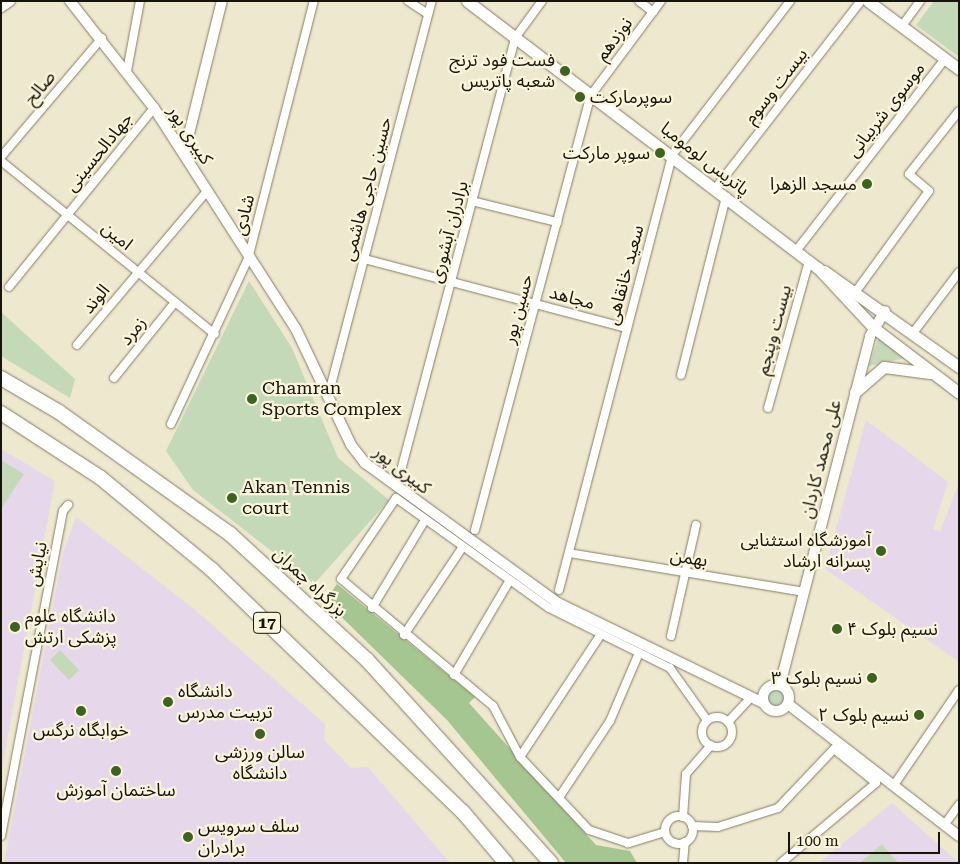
<!DOCTYPE html>
<meta charset="utf-8">
<style>
body{margin:0}
#map{position:relative;width:960px;height:864px;overflow:hidden;background:#eee8ce;font-family:"Roboto Serif","Noto Sans Arabic",serif}
div>[style]{position:absolute}
.education>*{inset:0;background:#e6d8ea}
.green>*{inset:0;background:#c4d9b8}
.round{border-radius:50%}
.forest>*{inset:0;background:#a5c690}
.roads{filter:drop-shadow(0 0 1px #837e66) drop-shadow(0 0 1px #837e66)}
.minor>*{height:8px;margin:-4px;padding:0 4px;transform-origin:4px;border-radius:4px;background:#fff}
.minor>.ring{margin:-4px;padding:0;box-sizing:content-box;background:none;border:8px solid #fff;border-radius:50%}
.tertiary>*{height:10px;margin:-5px;padding:0 5px;transform-origin:5px;border-radius:5px;background:#fff}
.tertiary>.ring{margin:-5px;padding:0;box-sizing:content-box;background:none;border:10px solid #fff;border-radius:50%}
.secondary>*{height:11px;margin:-5.5px;padding:0 5.5px;transform-origin:5.5px;border-radius:5.5px;background:#fff}
.trunk>*{height:14px;margin:-7px;padding:0 7px;transform-origin:7px;border-radius:7px;background:#fff}
.dots>*{width:14px;height:14px;translate:-50% -50%;box-sizing:border-box;border:2px solid #fbf5db;border-radius:50%}
span{translate:-50% -50%;white-space:nowrap;text-align:center;line-height:1.15;-webkit-text-stroke:4.5px #fbf5db;paint-order:stroke}
.shield-label span{padding:1px 4px;background:#fbf5db;border:1px solid;border-radius:4px;-webkit-text-stroke-width:0}
.shield-label{font-size:16px;color:#16140b;font-weight:700}
.street-label{font-size:18px;color:#16140b}
.poi-label{font-size:18px;color:#16140b}
.right{translate:-100% -50%;text-align:right}
.left{translate:0 -50%;text-align:left}
.frame{position:absolute;inset:0;border:2px solid #16140b;pointer-events:none}
.scale{position:absolute;left:788px;top:832px;width:152px;height:22px;box-sizing:border-box;border:2px solid #16140b;border-top:0;padding-left:6px;font-size:15px;line-height:18px;white-space:nowrap;color:#16140b;-webkit-text-stroke:4px #fbf5db;paint-order:stroke}
</style>
<div id="map">
<div class="education">
<div style="clip-path:polygon(866px 420px,948px 482px,933px 529px,940px 531px,959px 483px,959px 662px,825px 569px)"></div>
<div style="clip-path:polygon(1px 449px,55px 481px,1px 773px)"></div>
<div style="clip-path:polygon(76px 517px,195px 610px,325px 724px,324px 740px,351px 768px,368px 767px,450px 863px,4px 863px,63px 553px)"></div>
<div style="clip-path:polygon(892px 803px,959px 863px,819px 863px)"></div>
</div>
<div class="green">
<div style="clip-path:polygon(934px 1px,959px 1px,959px 57px,916px 25px)"></div>
<div style="clip-path:polygon(249px 281px,292px 348px,338px 458px,389px 500px,314px 584px,193px 490px,166px 451px)"></div>
<div style="clip-path:polygon(1px 312px,75px 379px,70px 398px,1px 356px)"></div>
<div style="clip-path:polygon(879px 336px,905px 358px,869px 366px)"></div>
<div style="clip-path:polygon(1px 460px,24px 474px,1px 509px)"></div>
<div style="clip-path:polygon(60px 650px,79px 670px,69px 680px,50px 660px)"></div>
<div class="round" style="left:767px;top:690px;width:18px;height:18px"></div>
<div style="clip-path:polygon(882px 844px,898px 863px,860px 863px)"></div>
</div>
<div class="forest">
<div style="clip-path:polygon(337px 584px,475px 697px,469px 703px,596px 845px,630px 851px,637px 863px,566px 863px,447px 720px,325px 601px)"></div>
</div>
<div class="roads">
<div class="minor">
<div style="left:408px;top:1px;width:24px;rotate:33deg"></div>
<div style="left:639px;top:1px;width:18px;rotate:38deg"></div>
<div style="left:902px;top:26px;width:31px;rotate:-54deg"></div>
<div style="left:127px;top:71px;width:71px;rotate:-79.5deg"></div>
<div style="left:1px;top:157px;width:156px;rotate:-49.7deg"></div>
<div style="left:1px;top:161px;width:275px;rotate:39deg"></div>
<div style="left:715px;top:189px;width:238px;rotate:-52.2deg"></div>
<div style="left:472px;top:201px;width:88px;rotate:13.9deg"></div>
<div style="left:796px;top:251px;width:243px;rotate:-52.2deg"></div>
<div style="left:364px;top:259px;width:272px;rotate:14.7deg"></div>
<div style="left:9px;top:287px;width:230px;rotate:-51deg"></div>
<div style="left:857px;top:290px;width:122px;rotate:-54deg"></div>
<div style="left:929px;top:191px;width:26px;rotate:-140deg"></div>
<div style="left:909px;top:174px;width:80px;rotate:-51.6deg"></div>
<div style="left:913px;top:333px;width:76px;rotate:-53deg"></div>
<div style="left:77px;top:345px;width:202px;rotate:-49.8deg"></div>
<div style="left:681px;top:375px;width:184px;rotate:-75.8deg"></div>
<div style="left:114px;top:378px;width:97px;rotate:-51.2deg"></div>
<div style="left:331px;top:385px;width:397px;rotate:-75.3deg"></div>
<div style="left:768px;top:408px;width:153px;rotate:-74.4deg"></div>
<div style="left:171px;top:424px;width:182px;rotate:-65deg"></div>
<div style="left:248px;top:259px;width:266px;rotate:-75.7deg"></div>
<div style="left:399px;top:478px;width:455px;rotate:-75.2deg"></div>
<div style="left:515px;top:38px;width:46px;rotate:-53.9deg"></div>
<div style="left:475px;top:530px;width:450px;rotate:-75.1deg"></div>
<div style="left:591px;top:95px;width:117px;rotate:-53.3deg"></div>
<div style="left:569px;top:553px;width:238px;rotate:9.4deg"></div>
<div style="left:559px;top:590px;width:449px;rotate:-75.4deg"></div>
<div style="left:672px;top:155px;width:194px;rotate:-52.5deg"></div>
<div style="left:372px;top:608px;width:103px;rotate:-58.9deg"></div>
<div style="left:404px;top:635px;width:105px;rotate:-56.3deg"></div>
<div style="left:671px;top:636px;width:114px;rotate:-77.3deg"></div>
<div style="left:454px;top:675px;width:110px;rotate:-59.5deg"></div>
<div class="ring" style="left:702px;top:717px;width:22px;height:22px"></div>
<div style="left:728px;top:722px;width:34px;rotate:-47deg"></div>
<div style="left:520px;top:757px;width:147px;rotate:-56.6deg"></div>
<div style="left:894px;top:785px;width:115px;rotate:-55.6deg"></div>
<div style="left:560px;top:796px;width:90px;rotate:-56.3deg"></div>
<div style="left:610px;top:721px;width:74px;rotate:-66.9deg"></div>
<div class="ring" style="left:665px;top:816px;width:20px;height:20px"></div>
<div style="left:683px;top:817px;width:43px;rotate:-86deg"></div>
<div style="left:686px;top:774px;width:38px;rotate:-49deg"></div>
<div style="left:945px;top:824px;width:24px;rotate:-54deg"></div>
<div style="left:692px;top:826px;width:26px;rotate:2deg"></div>
<div style="left:718px;top:827px;width:63px;rotate:-17.6deg"></div>
<div style="left:778px;top:808px;width:81px;rotate:-46.5deg"></div>
<div style="left:834px;top:749px;width:54px;rotate:39deg"></div>
<div style="left:876px;top:783px;width:124px;rotate:139.9deg"></div>
<div style="left:665px;top:832px;width:39px;rotate:163deg"></div>
<div style="left:628px;top:843px;width:41px;rotate:-161.6deg"></div>
<div style="left:589px;top:830px;width:100px;rotate:-133.4deg"></div>
<div style="left:520px;top:757px;width:58px;rotate:-117.9deg"></div>
<div style="left:493px;top:706px;width:198px;rotate:-140.1deg"></div>
<div style="left:341px;top:579px;width:98px;rotate:-55.8deg"></div>
<div style="left:396px;top:498px;width:188px;rotate:35.7deg"></div>
<div style="left:549px;top:608px;width:135px;rotate:26.4deg"></div>
<div style="left:670px;top:668px;width:64px;rotate:54.6deg"></div>
<div style="left:1px;top:836px;width:331px;rotate:-79.2deg"></div>
<div style="left:63px;top:511px;width:8px;rotate:-50deg"></div>
<div style="left:683px;top:863px;width:21px;rotate:-85deg"></div>
</div>
<div class="tertiary">
<div style="left:70px;top:1px;width:136px;rotate:51.9deg"></div>
<div style="left:154px;top:108px;width:263px;rotate:57.3deg"></div>
<div style="left:296px;top:329px;width:128px;rotate:64.6deg"></div>
<div style="left:351px;top:445px;width:23px;rotate:52deg"></div>
<div style="left:365px;top:463px;width:236px;rotate:36deg"></div>
<div style="left:556px;top:602px;width:230px;rotate:26deg"></div>
<div style="left:1px;top:7px;width:11px;rotate:-34deg"></div>
<div style="left:184px;top:154px;width:158px;rotate:-76.1deg"></div>
<div class="ring" style="left:763px;top:685px;width:16px;height:16px"></div>
<div style="left:780px;top:685px;width:360px;rotate:-75.5deg"></div>
<div style="left:870px;top:336px;width:29px;rotate:-59deg"></div>
<div style="left:788px;top:704px;width:216px;rotate:37.7deg"></div>
</div>
<div class="secondary">
<div style="left:467px;top:1px;width:441px;rotate:37.3deg"></div>
<div style="left:818px;top:268px;width:82px;rotate:47deg"></div>
<div style="left:874px;top:328px;width:107px;rotate:37.4deg"></div>
<div style="left:868px;top:1px;width:114px;rotate:36.8deg"></div>
<div style="left:824px;top:271px;width:166px;rotate:35.4deg"></div>
<div style="left:855px;top:392px;width:38px;rotate:-41deg"></div>
<div style="left:884px;top:367px;width:46px;rotate:7.4deg"></div>
</div>
<div class="trunk">
<div style="left:1px;top:378px;width:67px;rotate:30.4deg"></div>
<div style="left:59px;top:412px;width:210px;rotate:35.5deg"></div>
<div style="left:230px;top:534px;width:186px;rotate:42.6deg"></div>
<div style="left:367px;top:660px;width:274px;rotate:47.8deg"></div>
<div style="left:1px;top:413px;width:119px;rotate:33deg"></div>
<div style="left:101px;top:478px;width:143px;rotate:39.6deg"></div>
<div style="left:211px;top:569px;width:350px;rotate:44deg"></div>
<div style="left:463px;top:812px;width:67px;rotate:49.9deg"></div>
</div>
</div>
<div class="dots">
<div style="left:565px;top:71px;background:#3c641f"></div>
<div style="left:580px;top:97px;background:#3c641f"></div>
<div style="left:660px;top:153px;background:#3c641f"></div>
<div style="left:867px;top:184px;background:#3c641f"></div>
<div style="left:252px;top:399px;background:#3c641f"></div>
<div style="left:232px;top:498px;background:#3c641f"></div>
<div style="left:881px;top:551px;background:#3c641f"></div>
<div style="left:15px;top:627px;background:#3c641f"></div>
<div style="left:837px;top:629px;background:#3c641f"></div>
<div style="left:872px;top:678px;background:#3c641f"></div>
<div style="left:168px;top:702px;background:#3c641f"></div>
<div style="left:81px;top:711px;background:#3c641f"></div>
<div style="left:919px;top:715px;background:#3c641f"></div>
<div style="left:260px;top:734px;background:#3c641f"></div>
<div style="left:116px;top:771px;background:#3c641f"></div>
<div style="left:188px;top:837px;background:#3c641f"></div>
</div>
<div class="shield-label">
<span style="left:267px;top:623px">17</span>
</div>
<div class="street-label">
<span style="left:614px;top:39px;rotate:-53deg">نوزدهم</span>
<span style="left:776px;top:86px;rotate:-52deg">بیست وسوم</span>
<span style="left:40px;top:88px;rotate:-50deg">صالح</span>
<span style="left:886px;top:110px;rotate:-52deg">موسوی شربیانی</span>
<span style="left:190px;top:135px;rotate:57deg">کبیری پور</span>
<span style="left:99px;top:152px;rotate:-51deg">جهادالحسینی</span>
<span style="left:705px;top:159px;rotate:38deg">پاتریس لومومبا</span>
<span style="left:367px;top:189px;rotate:-75deg">حسین حاجی هاشمی</span>
<span style="left:244px;top:215px;rotate:-76deg">شادی</span>
<span style="left:449px;top:232px;rotate:-75deg">برادران آبشوری</span>
<span style="left:117px;top:236px;rotate:39deg">امین</span>
<span style="left:625px;top:275px;rotate:-75deg">سعید خانقاهی</span>
<span style="left:572px;top:298px;rotate:15deg">مجاهد</span>
<span style="left:96px;top:299px;rotate:-50deg">الوند</span>
<span style="left:518px;top:309px;rotate:-75deg">حسین پور</span>
<span style="left:774px;top:330px;rotate:-75deg">بیست وپنجم</span>
<span style="left:133px;top:331px;rotate:-52deg">زمرد</span>
<span style="left:821px;top:459px;rotate:-76deg">علی محمد کاردان</span>
<span style="left:402px;top:470px;rotate:38deg">کبیری پور</span>
<span style="left:689px;top:558px;rotate:9deg">بهمن</span>
<span style="left:37px;top:564px;rotate:-79deg">نیایش</span>
<span style="left:310px;top:582px;rotate:43deg">بزرگراه چمران</span>
</div>
<div class="poi-label">
<span class="right" style="left:555px;top:71px">فست فود ترنج<br>شعبه پاتریس</span>
<span class="left" style="left:590px;top:97px">سوپرمارکت</span>
<span class="right" style="left:650px;top:153px">سوپر مارکت</span>
<span class="right" style="left:857px;top:184px">مسجد الزهرا</span>
<span class="left" style="left:262px;top:399px">Chamran<br>Sports Complex</span>
<span class="left" style="left:242px;top:498px">Akan Tennis<br>court</span>
<span class="right" style="left:871px;top:551px">آموزشگاه استثنایی<br>پسرانه ارشاد</span>
<span class="left" style="left:25px;top:627px">دانشگاه علوم<br>پزشکی ارتش</span>
<span class="left" style="left:847px;top:629px">نسیم بلوک ۴</span>
<span class="right" style="left:862px;top:678px">نسیم بلوک ۳</span>
<span class="left" style="left:178px;top:702px">دانشگاه<br>تربیت مدرس</span>
<span class="right" style="left:909px;top:715px">نسیم بلوک ۲</span>
<span style="left:81px;top:730px">خوابگاه نرگس</span>
<span style="left:260px;top:763px">سالن ورزشی<br>دانشگاه</span>
<span style="left:116px;top:790px">ساختمان آموزش</span>
<span class="left" style="left:198px;top:837px">سلف سرویس<br>برادران</span>
</div>
<div class="frame"></div>
<div class="scale">100 m</div>
</div>
